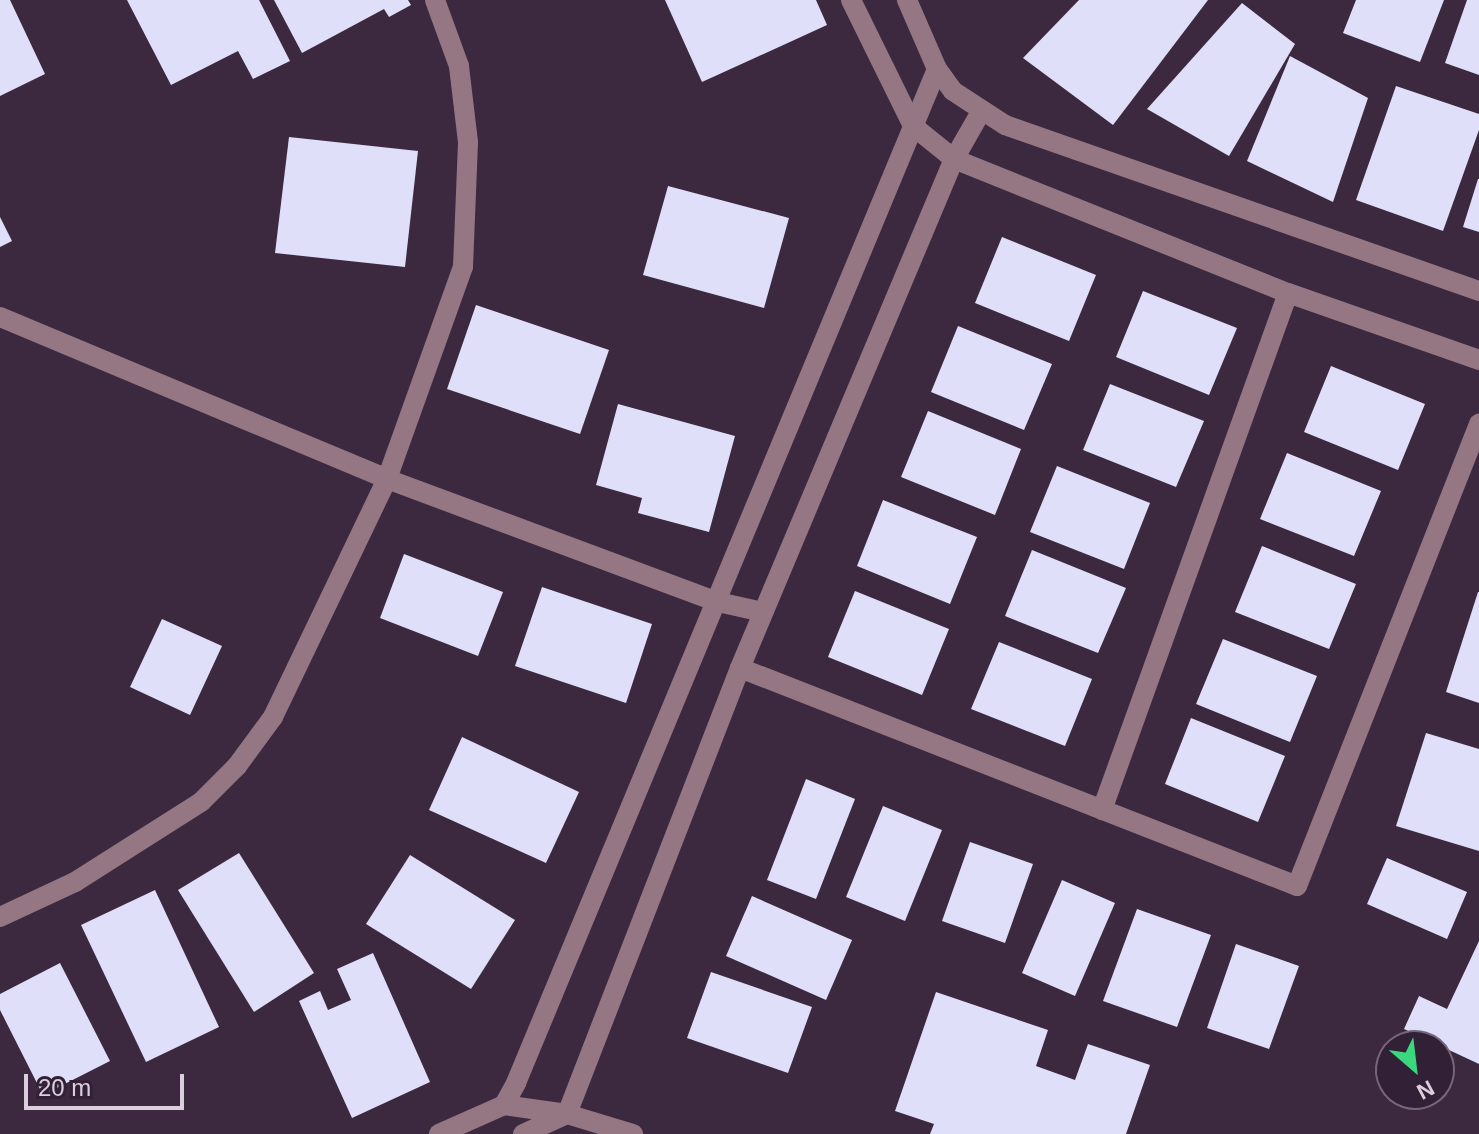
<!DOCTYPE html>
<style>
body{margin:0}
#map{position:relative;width:1479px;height:1134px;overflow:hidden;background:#3c2940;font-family:Helvetica,sans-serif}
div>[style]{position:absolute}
.building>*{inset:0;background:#e0dff9}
.minor>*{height:20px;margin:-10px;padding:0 10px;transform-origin:10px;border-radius:10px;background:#947782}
span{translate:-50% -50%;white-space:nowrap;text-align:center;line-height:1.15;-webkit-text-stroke:8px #322036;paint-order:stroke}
.north{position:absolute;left:1375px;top:1030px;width:80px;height:80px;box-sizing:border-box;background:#322036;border:2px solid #766679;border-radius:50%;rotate:152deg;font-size:22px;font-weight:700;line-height:32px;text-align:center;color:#dbcfdd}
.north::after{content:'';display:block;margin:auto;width:28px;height:36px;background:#3ad77f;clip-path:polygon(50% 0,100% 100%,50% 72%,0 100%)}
.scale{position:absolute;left:24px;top:1074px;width:160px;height:36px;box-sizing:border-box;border:4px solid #dbcfdd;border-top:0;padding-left:10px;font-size:24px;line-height:28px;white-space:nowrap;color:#dbcfdd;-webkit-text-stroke:6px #322036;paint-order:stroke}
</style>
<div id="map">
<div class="building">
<div style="clip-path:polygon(0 0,10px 0,45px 74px,0 96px)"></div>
<div style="clip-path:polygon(127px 0,259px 0,290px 61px,253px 79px,238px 51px,171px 85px)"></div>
<div style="clip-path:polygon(274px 0,408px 0,411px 5px,389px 17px,384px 9px,302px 53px)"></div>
<div style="clip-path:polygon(665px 0,816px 0,827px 25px,702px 82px)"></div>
<div style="clip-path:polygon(1079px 0,1208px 0,1113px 125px,1023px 58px)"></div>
<div style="clip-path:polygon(1356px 0,1444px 0,1420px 62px,1343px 33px)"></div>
<div style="clip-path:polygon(1467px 0,1479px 0,1479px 75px,1445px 63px)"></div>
<div style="clip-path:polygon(1242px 3px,1295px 44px,1229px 156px,1147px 109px)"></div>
<div style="clip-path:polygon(1290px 56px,1368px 98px,1333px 202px,1247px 161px)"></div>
<div style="clip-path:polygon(1396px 86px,1479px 114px,1479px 130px,1443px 231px,1356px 200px)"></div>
<div style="clip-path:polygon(289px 137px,418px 151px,405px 267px,275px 253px)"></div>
<div style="clip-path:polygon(1478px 179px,1479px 179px,1479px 232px,1463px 227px)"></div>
<div style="clip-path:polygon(668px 186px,789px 218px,764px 308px,643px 275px)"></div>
<div style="clip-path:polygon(0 217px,12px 241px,0 247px)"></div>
<div style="clip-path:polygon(1002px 237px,1096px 275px,1069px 341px,975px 303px)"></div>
<div style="clip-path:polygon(1143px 291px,1237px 328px,1209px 395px,1116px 357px)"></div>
<div style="clip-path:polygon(476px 305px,609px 350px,580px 434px,447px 389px)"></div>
<div style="clip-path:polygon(958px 326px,1052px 364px,1024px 430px,931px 392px)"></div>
<div style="clip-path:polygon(1331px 366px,1425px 404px,1398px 470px,1304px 432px)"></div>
<div style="clip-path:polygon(1110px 384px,1204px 421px,1176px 487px,1083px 450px)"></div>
<div style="clip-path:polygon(618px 404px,735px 436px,709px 532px,638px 513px,642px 498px,596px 485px)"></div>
<div style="clip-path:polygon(928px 411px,1021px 449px,995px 515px,901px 477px)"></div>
<div style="clip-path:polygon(1287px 453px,1381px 491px,1354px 556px,1260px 519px)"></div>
<div style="clip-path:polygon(1057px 466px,1150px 503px,1124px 569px,1030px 532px)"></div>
<div style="clip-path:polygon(883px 500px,977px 537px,950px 604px,857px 566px)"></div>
<div style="clip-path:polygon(1262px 546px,1356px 584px,1329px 649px,1235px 612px)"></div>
<div style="clip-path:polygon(1032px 550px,1126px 588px,1098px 653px,1005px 616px)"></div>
<div style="clip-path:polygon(404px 554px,503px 592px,478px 656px,380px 618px)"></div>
<div style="clip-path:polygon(542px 587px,652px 624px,626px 703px,515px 666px)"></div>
<div style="clip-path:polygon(855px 591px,949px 629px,922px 695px,828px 657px)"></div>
<div style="clip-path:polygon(1478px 592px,1479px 592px,1479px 703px,1446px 692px)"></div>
<div style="clip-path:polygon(162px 619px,222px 646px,190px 715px,130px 687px)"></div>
<div style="clip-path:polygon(1223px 639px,1317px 676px,1290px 742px,1196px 704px)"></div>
<div style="clip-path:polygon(999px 642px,1092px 679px,1065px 746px,971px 709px)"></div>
<div style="clip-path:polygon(1191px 718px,1285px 756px,1258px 822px,1165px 784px)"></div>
<div style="clip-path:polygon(1426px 733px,1479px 749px,1479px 851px,1396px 826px)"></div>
<div style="clip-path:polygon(462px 737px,579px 792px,546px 863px,429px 810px)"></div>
<div style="clip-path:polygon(806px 779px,855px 799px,816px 899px,767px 880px)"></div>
<div style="clip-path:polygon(883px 806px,942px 830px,905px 921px,846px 897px)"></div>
<div style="clip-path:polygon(970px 842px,1033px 864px,1005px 943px,942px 921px)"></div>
<div style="clip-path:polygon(239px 853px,314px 973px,254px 1012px,178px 890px)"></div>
<div style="clip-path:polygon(410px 855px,515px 920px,471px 989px,366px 924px)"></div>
<div style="clip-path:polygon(1387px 858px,1467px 892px,1447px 939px,1367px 904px)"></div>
<div style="clip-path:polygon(1062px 880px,1115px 903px,1075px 996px,1022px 973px)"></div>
<div style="clip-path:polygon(155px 890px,219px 1027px,146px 1062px,81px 925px)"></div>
<div style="clip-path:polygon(752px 896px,852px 940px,826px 1000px,726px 956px)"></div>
<div style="clip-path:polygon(1137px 909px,1211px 935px,1177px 1027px,1103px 1001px)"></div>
<div style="clip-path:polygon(1479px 941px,1479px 1064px,1404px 1029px,1419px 996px,1447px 1009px)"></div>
<div style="clip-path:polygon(1236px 944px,1299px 966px,1269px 1049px,1207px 1028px)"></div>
<div style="clip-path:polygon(373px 953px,430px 1082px,352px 1118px,299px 1001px,320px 991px,328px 1010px,351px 1000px,337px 969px)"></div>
<div style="clip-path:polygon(60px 963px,110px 1061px,43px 1095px,0 1010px,0 994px)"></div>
<div style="clip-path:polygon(711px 972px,812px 1007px,788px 1073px,687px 1038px)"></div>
<div style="clip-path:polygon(936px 992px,1048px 1030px,1036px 1066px,1075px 1080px,1088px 1044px,1150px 1065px,1126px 1134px,930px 1134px,934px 1124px,895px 1111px)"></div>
</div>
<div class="minor">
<div style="left:851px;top:0;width:140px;rotate:63.8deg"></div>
<div style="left:913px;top:126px;width:53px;rotate:38.8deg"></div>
<div style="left:954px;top:159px;width:360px;rotate:21.9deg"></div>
<div style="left:1288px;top:293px;width:202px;rotate:19.3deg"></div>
<div style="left:907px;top:0;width:75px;rotate:66.5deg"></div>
<div style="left:937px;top:69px;width:27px;rotate:54deg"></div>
<div style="left:953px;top:91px;width:62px;rotate:33.2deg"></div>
<div style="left:1005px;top:125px;width:502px;rotate:19.3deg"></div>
<div style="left:0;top:317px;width:420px;rotate:22.7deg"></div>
<div style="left:387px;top:479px;width:353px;rotate:20.4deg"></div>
<div style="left:718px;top:602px;width:46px;rotate:12.5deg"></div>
<div style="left:740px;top:668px;width:598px;rotate:21.37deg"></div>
<div style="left:1297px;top:886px;width:497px;rotate:-68.5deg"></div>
<div style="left:1102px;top:810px;width:549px;rotate:-70.21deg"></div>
<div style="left:0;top:917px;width:83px;rotate:-25deg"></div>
<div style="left:75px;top:882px;width:149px;rotate:-32.4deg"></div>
<div style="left:201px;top:802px;width:51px;rotate:-45deg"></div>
<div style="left:237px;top:766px;width:61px;rotate:-53.7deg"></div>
<div style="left:273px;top:717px;width:264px;rotate:-64.4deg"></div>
<div style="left:387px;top:479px;width:225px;rotate:-70.3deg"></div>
<div style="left:463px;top:267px;width:125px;rotate:-87.7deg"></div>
<div style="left:468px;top:142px;width:77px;rotate:-96.8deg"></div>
<div style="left:459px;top:66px;width:70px;rotate:-110deg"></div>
<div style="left:504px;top:1105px;width:64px;rotate:8.1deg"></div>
<div style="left:567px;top:1114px;width:69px;rotate:16.9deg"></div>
<div style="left:439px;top:1134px;width:71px;rotate:-24deg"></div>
<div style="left:504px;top:1105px;width:25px;rotate:-61deg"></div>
<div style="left:516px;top:1083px;width:1098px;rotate:-67.45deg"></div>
<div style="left:523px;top:1134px;width:48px;rotate:-24.4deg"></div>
<div style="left:567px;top:1114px;width:478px;rotate:-68.8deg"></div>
<div style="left:740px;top:668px;width:552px;rotate:-67.2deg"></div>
<div style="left:954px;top:159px;width:56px;rotate:-60.3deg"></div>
</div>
<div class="north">N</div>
<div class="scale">20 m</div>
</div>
